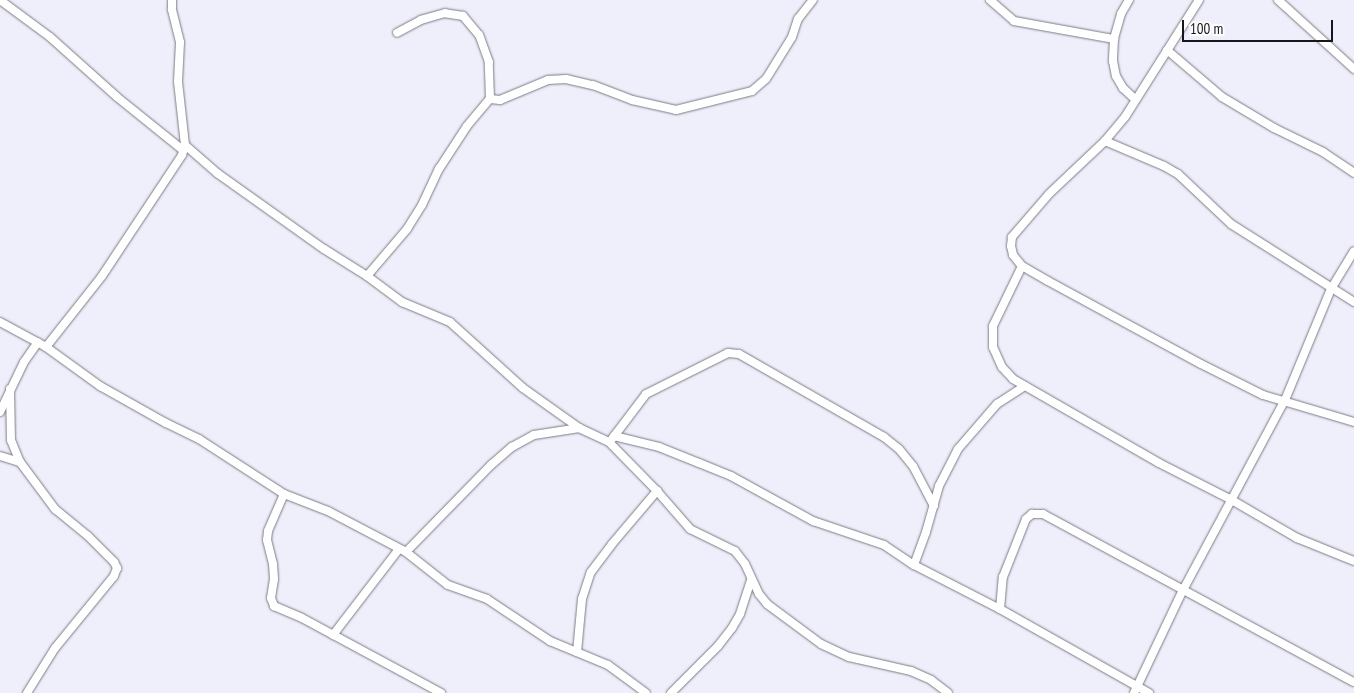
<!DOCTYPE html>
<style>
body{margin:0}
#map{position:relative;width:1354px;height:693px;overflow:hidden;background:#eeeffa;font-family:"PT Sans Narrow",sans-serif}
div>[style]{position:absolute}
.roads{filter:drop-shadow(0 0 1px #7a7b84) drop-shadow(0 0 1px #7a7b84)}
.minor>*{height:8px;margin:-4px;padding:0 4px;transform-origin:4px;border-radius:4px;background:#fff}
span{translate:-50% -50%;white-space:nowrap;text-align:center;line-height:1.15;-webkit-text-stroke:5px #fdfdfd;paint-order:stroke}
.scale{position:absolute;left:1182px;top:20px;width:151px;height:22px;box-sizing:border-box;border:2px solid #17171b;border-top:0;padding-left:6px;font-size:15px;line-height:18px;white-space:nowrap;color:#17171b;-webkit-text-stroke:4px #fdfdfd;paint-order:stroke}
</style>
<div id="map">
<div class="roads">
<div class="minor">
<div style="left:0;top:0;width:62px;rotate:36.5deg"></div>
<div style="left:50px;top:37px;width:90px;rotate:41.8deg"></div>
<div style="left:117px;top:97px;width:85px;rotate:38.8deg"></div>
<div style="left:990px;top:0;width:32px;rotate:41deg"></div>
<div style="left:1014px;top:21px;width:102px;rotate:10.2deg"></div>
<div style="left:1129px;top:0;width:16px;rotate:120deg"></div>
<div style="left:1121px;top:14px;width:26px;rotate:106deg"></div>
<div style="left:1114px;top:39px;width:22px;rotate:93deg"></div>
<div style="left:1113px;top:61px;width:15px;rotate:79deg"></div>
<div style="left:1116px;top:76px;width:14px;rotate:60deg"></div>
<div style="left:1123px;top:88px;width:16px;rotate:43deg"></div>
<div style="left:1199px;top:0;width:138px;rotate:122.3deg"></div>
<div style="left:1125px;top:117px;width:31px;rotate:130deg"></div>
<div style="left:1105px;top:141px;width:77px;rotate:136.6deg"></div>
<div style="left:1049px;top:194px;width:57px;rotate:130.7deg"></div>
<div style="left:1012px;top:237px;width:9px;rotate:96deg"></div>
<div style="left:1011px;top:246px;width:9px;rotate:77deg"></div>
<div style="left:1013px;top:255px;width:14px;rotate:51deg"></div>
<div style="left:1022px;top:266px;width:30px;rotate:30deg"></div>
<div style="left:1048px;top:281px;width:174px;rotate:28.5deg"></div>
<div style="left:1201px;top:364px;width:69px;rotate:26.6deg"></div>
<div style="left:1263px;top:395px;width:95px;rotate:16.5deg"></div>
<div style="left:1278px;top:0;width:103px;rotate:42.2deg"></div>
<div style="left:1167px;top:50px;width:72px;rotate:40.5deg"></div>
<div style="left:1222px;top:97px;width:61px;rotate:30.8deg"></div>
<div style="left:1274px;top:128px;width:55px;rotate:26.1deg"></div>
<div style="left:1323px;top:152px;width:37px;rotate:34deg"></div>
<div style="left:490px;top:99px;width:10px;rotate:6deg"></div>
<div style="left:500px;top:100px;width:52px;rotate:-22.6deg"></div>
<div style="left:548px;top:80px;width:18px;rotate:-3deg"></div>
<div style="left:566px;top:79px;width:28px;rotate:13deg"></div>
<div style="left:593px;top:85px;width:42px;rotate:21deg"></div>
<div style="left:632px;top:100px;width:45px;rotate:12.8deg"></div>
<div style="left:676px;top:110px;width:78px;rotate:-14deg"></div>
<div style="left:752px;top:91px;width:18px;rotate:-41deg"></div>
<div style="left:766px;top:79px;width:49px;rotate:-58.2deg"></div>
<div style="left:792px;top:37px;width:19px;rotate:-72deg"></div>
<div style="left:798px;top:19px;width:24px;rotate:-52deg"></div>
<div style="left:1105px;top:141px;width:64px;rotate:23deg"></div>
<div style="left:1164px;top:166px;width:16px;rotate:30deg"></div>
<div style="left:1178px;top:174px;width:73px;rotate:43.3deg"></div>
<div style="left:1231px;top:224px;width:146px;rotate:32.4deg"></div>
<div style="left:185px;top:145px;width:43px;rotate:41.2deg"></div>
<div style="left:217px;top:173px;width:131px;rotate:35.4deg"></div>
<div style="left:324px;top:249px;width:51px;rotate:32.1deg"></div>
<div style="left:367px;top:276px;width:44px;rotate:36.6deg"></div>
<div style="left:402px;top:302px;width:52px;rotate:22.6deg"></div>
<div style="left:450px;top:322px;width:98px;rotate:42.1deg"></div>
<div style="left:523px;top:388px;width:69px;rotate:35.5deg"></div>
<div style="left:1022px;top:266px;width:67px;rotate:115.8deg"></div>
<div style="left:993px;top:326px;width:21px;rotate:90deg"></div>
<div style="left:993px;top:347px;width:22px;rotate:66deg"></div>
<div style="left:1002px;top:367px;width:16px;rotate:47deg"></div>
<div style="left:1013px;top:379px;width:168px;rotate:29.9deg"></div>
<div style="left:1159px;top:463px;width:80px;rotate:26.9deg"></div>
<div style="left:1230px;top:499px;width:78px;rotate:30.2deg"></div>
<div style="left:1297px;top:538px;width:61px;rotate:22deg"></div>
<div style="left:367px;top:276px;width:62px;rotate:-49.6deg"></div>
<div style="left:407px;top:229px;width:28px;rotate:-58deg"></div>
<div style="left:422px;top:205px;width:40px;rotate:-65deg"></div>
<div style="left:439px;top:169px;width:51px;rotate:-56.9deg"></div>
<div style="left:467px;top:126px;width:35px;rotate:-50deg"></div>
<div style="left:490px;top:99px;width:37px;rotate:-92deg"></div>
<div style="left:489px;top:62px;width:29px;rotate:-110deg"></div>
<div style="left:479px;top:35px;width:25px;rotate:-130deg"></div>
<div style="left:463px;top:16px;width:18px;rotate:-171deg"></div>
<div style="left:445px;top:13px;width:25px;rotate:164deg"></div>
<div style="left:421px;top:20px;width:27px;rotate:152deg"></div>
<div style="left:0;top:322px;width:52px;rotate:28.5deg"></div>
<div style="left:46px;top:347px;width:67px;rotate:35.8deg"></div>
<div style="left:100px;top:386px;width:76px;rotate:29.3deg"></div>
<div style="left:166px;top:423px;width:37px;rotate:26deg"></div>
<div style="left:199px;top:439px;width:101px;rotate:32.9deg"></div>
<div style="left:284px;top:494px;width:47px;rotate:21.1deg"></div>
<div style="left:328px;top:511px;width:88px;rotate:27.7deg"></div>
<div style="left:406px;top:552px;width:53px;rotate:38.2deg"></div>
<div style="left:448px;top:585px;width:41px;rotate:19.7deg"></div>
<div style="left:487px;top:599px;width:76px;rotate:33.7deg"></div>
<div style="left:550px;top:641px;width:63px;rotate:22.5deg"></div>
<div style="left:608px;top:665px;width:47px;rotate:36.4deg"></div>
<div style="left:46px;top:347px;width:90px;rotate:-51.7deg"></div>
<div style="left:102px;top:276px;width:145px;rotate:-56.5deg"></div>
<div style="left:182px;top:155px;width:10px;rotate:-73deg"></div>
<div style="left:185px;top:145px;width:63px;rotate:-96.3deg"></div>
<div style="left:178px;top:82px;width:40px;rotate:-87.1deg"></div>
<div style="left:180px;top:42px;width:34px;rotate:-104deg"></div>
<div style="left:172px;top:9px;width:9px;rotate:-90deg"></div>
<div style="left:10px;top:389px;width:51px;rotate:88.9deg"></div>
<div style="left:11px;top:440px;width:24px;rotate:68deg"></div>
<div style="left:20px;top:462px;width:59px;rotate:53.3deg"></div>
<div style="left:55px;top:509px;width:43px;rotate:39.3deg"></div>
<div style="left:88px;top:536px;width:37px;rotate:45deg"></div>
<div style="left:114px;top:562px;width:7px;rotate:63deg"></div>
<div style="left:117px;top:568px;width:9px;rotate:111deg"></div>
<div style="left:114px;top:576px;width:93px;rotate:129.3deg"></div>
<div style="left:55px;top:648px;width:53px;rotate:121.9deg"></div>
<div style="left:0;top:412px;width:55px;rotate:-64.4deg"></div>
<div style="left:24px;top:362px;width:24px;rotate:-55deg"></div>
<div style="left:614px;top:436px;width:46px;rotate:13.7deg"></div>
<div style="left:659px;top:447px;width:43px;rotate:21.8deg"></div>
<div style="left:699px;top:463px;width:35px;rotate:22deg"></div>
<div style="left:731px;top:476px;width:94px;rotate:28.8deg"></div>
<div style="left:813px;top:521px;width:75px;rotate:18.7deg"></div>
<div style="left:884px;top:545px;width:36px;rotate:34deg"></div>
<div style="left:914px;top:565px;width:97px;rotate:27.1deg"></div>
<div style="left:1000px;top:609px;width:171px;rotate:29.4deg"></div>
<div style="left:612px;top:439px;width:56px;rotate:-52.9deg"></div>
<div style="left:646px;top:394px;width:92px;rotate:-26.6deg"></div>
<div style="left:728px;top:353px;width:11px;rotate:5deg"></div>
<div style="left:739px;top:354px;width:167px;rotate:29.8deg"></div>
<div style="left:884px;top:437px;width:19px;rotate:39deg"></div>
<div style="left:899px;top:449px;width:22px;rotate:51deg"></div>
<div style="left:913px;top:466px;width:45px;rotate:62.3deg"></div>
<div style="left:0;top:456px;width:21px;rotate:17deg"></div>
<div style="left:284px;top:494px;width:40px;rotate:113.4deg"></div>
<div style="left:268px;top:531px;width:9px;rotate:96deg"></div>
<div style="left:267px;top:540px;width:25px;rotate:76deg"></div>
<div style="left:273px;top:564px;width:15px;rotate:86deg"></div>
<div style="left:274px;top:579px;width:19px;rotate:99deg"></div>
<div style="left:271px;top:598px;width:9px;rotate:69deg"></div>
<div style="left:274px;top:606px;width:30px;rotate:23deg"></div>
<div style="left:302px;top:618px;width:158px;rotate:28.3deg"></div>
<div style="left:406px;top:552px;width:122px;rotate:-45.7deg"></div>
<div style="left:491px;top:465px;width:28px;rotate:-41deg"></div>
<div style="left:512px;top:447px;width:25px;rotate:-29deg"></div>
<div style="left:534px;top:435px;width:46px;rotate:-8.8deg"></div>
<div style="left:579px;top:428px;width:33px;rotate:25deg"></div>
<div style="left:609px;top:442px;width:69px;rotate:45.6deg"></div>
<div style="left:657px;top:491px;width:50px;rotate:49deg"></div>
<div style="left:690px;top:529px;width:50px;rotate:26.1deg"></div>
<div style="left:735px;top:551px;width:16px;rotate:52deg"></div>
<div style="left:745px;top:564px;width:33px;rotate:65deg"></div>
<div style="left:759px;top:594px;width:13px;rotate:51deg"></div>
<div style="left:767px;top:604px;width:67px;rotate:36.5deg"></div>
<div style="left:821px;top:644px;width:31px;rotate:25deg"></div>
<div style="left:849px;top:657px;width:64px;rotate:12.7deg"></div>
<div style="left:911px;top:671px;width:22px;rotate:24deg"></div>
<div style="left:931px;top:680px;width:21px;rotate:37deg"></div>
<div style="left:914px;top:565px;width:35px;rotate:-70deg"></div>
<div style="left:926px;top:532px;width:48px;rotate:-74.2deg"></div>
<div style="left:939px;top:486px;width:42px;rotate:-62.8deg"></div>
<div style="left:958px;top:449px;width:60px;rotate:-49.1deg"></div>
<div style="left:997px;top:404px;width:31px;rotate:-33deg"></div>
<div style="left:1000px;top:609px;width:32px;rotate:-85deg"></div>
<div style="left:1003px;top:577px;width:62px;rotate:-68.4deg"></div>
<div style="left:1026px;top:519px;width:8px;rotate:-40deg"></div>
<div style="left:1032px;top:514px;width:11px"></div>
<div style="left:1043px;top:514px;width:353px;rotate:28.4deg"></div>
<div style="left:333px;top:635px;width:108px;rotate:-52.5deg"></div>
<div style="left:577px;top:652px;width:53px;rotate:-84.6deg"></div>
<div style="left:582px;top:599px;width:28px;rotate:-72deg"></div>
<div style="left:591px;top:572px;width:35px;rotate:-53deg"></div>
<div style="left:612px;top:544px;width:70px;rotate:-49.7deg"></div>
<div style="left:671px;top:693px;width:66px;rotate:-45deg"></div>
<div style="left:718px;top:646px;width:23px;rotate:-52deg"></div>
<div style="left:732px;top:628px;width:16px;rotate:-60deg"></div>
<div style="left:740px;top:614px;width:36px;rotate:-72deg"></div>
<div style="left:1134px;top:693px;width:114px;rotate:-64.6deg"></div>
<div style="left:1183px;top:590px;width:216px;rotate:-61.8deg"></div>
<div style="left:1285px;top:400px;width:120px;rotate:-67.5deg"></div>
<div style="left:1331px;top:289px;width:44px;rotate:-58.8deg"></div>
</div>
</div>
<div class="scale">100 m</div>
</div>
